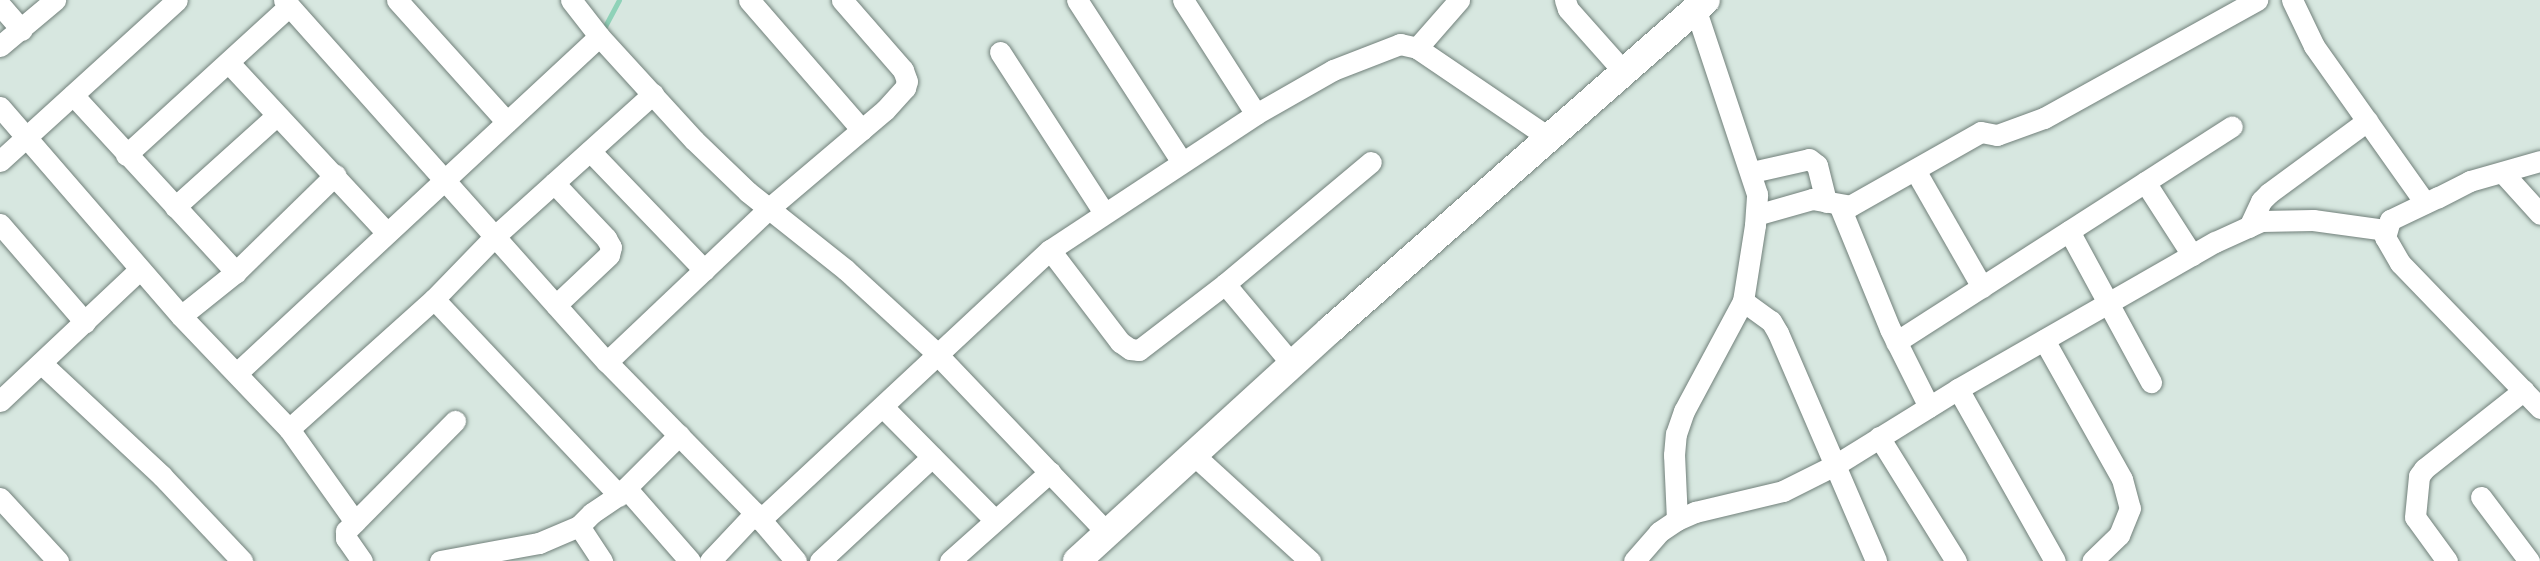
<!DOCTYPE html>
<style>
body{margin:0}
#map{position:relative;width:2540px;height:561px;overflow:hidden;background:#d7e7e0;font-family:"Varela Round",sans-serif}
div>[style]{position:absolute}
.stream>*{height:5px;margin:-2.5px;padding:0 2.5px;transform-origin:2.5px;border-radius:2.5px;background:#8ed2b8}
.roads{filter:drop-shadow(0 0 2px #71807a) drop-shadow(0 0 2px #71807a)}
.street>*{height:21px;margin:-10.5px;padding:0 10.5px;transform-origin:10.5px;border-radius:10.5px;background:#fff}
.secondary>*{height:28px;margin:-14px;padding:0 14px;transform-origin:14px;border-radius:14px;background:#fff}
span{translate:-50% -50%;white-space:nowrap;text-align:center;line-height:1.15;-webkit-text-stroke:5px #d7e7e0;paint-order:stroke}
</style>
<div id="map">
<div class="stream">
<div style="left:603px;top:30px;width:34px;rotate:-62deg"></div>
</div>
<div class="roads">
<div class="street">
<div style="left:284px;top:0;width:485px;rotate:48.3deg"></div>
<div style="left:607px;top:362px;width:211px;rotate:45.6deg"></div>
<div style="left:755px;top:513px;width:63px;rotate:49.5deg"></div>
<div style="left:397px;top:0;width:164px;rotate:48deg"></div>
<div style="left:571px;top:0;width:46px;rotate:52.1deg"></div>
<div style="left:599px;top:36px;width:141px;rotate:47.6deg"></div>
<div style="left:694px;top:140px;width:75px;rotate:43.9deg"></div>
<div style="left:748px;top:192px;width:125px;rotate:38.5deg"></div>
<div style="left:846px;top:270px;width:120px;rotate:42.6deg"></div>
<div style="left:934px;top:351px;width:253px;rotate:46.4deg"></div>
<div style="left:749px;top:0;width:172px;rotate:49deg"></div>
<div style="left:1077px;top:0;width:193px;rotate:57.1deg"></div>
<div style="left:1183px;top:0;width:135px;rotate:57.4deg"></div>
<div style="left:1565px;top:0;width:9px;rotate:72deg"></div>
<div style="left:1568px;top:9px;width:83px;rotate:48.4deg"></div>
<div style="left:2292px;top:0;width:51px;rotate:64.4deg"></div>
<div style="left:2314px;top:46px;width:192px;rotate:54.7deg"></div>
<div style="left:0;top:5px;width:33px;rotate:49deg"></div>
<div style="left:0;top:46px;width:72px;rotate:-39.9deg"></div>
<div style="left:1417px;top:48px;width:64px;rotate:-48.8deg"></div>
<div style="left:1000px;top:52px;width:192px;rotate:57.1deg"></div>
<div style="left:229px;top:63px;width:231px;rotate:47.1deg"></div>
<div style="left:73px;top:95px;width:241px;rotate:47.4deg"></div>
<div style="left:0;top:107px;width:276px;rotate:49.1deg"></div>
<div style="left:181px;top:316px;width:156px;rotate:46.3deg"></div>
<div style="left:289px;top:429px;width:114px;rotate:54.6deg"></div>
<div style="left:590px;top:151px;width:165px;rotate:46.2deg"></div>
<div style="left:126px;top:155px;width:221px;rotate:-42.4deg"></div>
<div style="left:0;top:161px;width:239px;rotate:-42.3deg"></div>
<div style="left:2540px;top:161px;width:73px;rotate:164.1deg"></div>
<div style="left:2470px;top:181px;width:36px;rotate:153deg"></div>
<div style="left:2438px;top:197px;width:53px;rotate:154.4deg"></div>
<div style="left:2390px;top:220px;width:18px;rotate:106deg"></div>
<div style="left:2385px;top:237px;width:30px;rotate:60deg"></div>
<div style="left:2400px;top:263px;width:202px;rotate:46deg"></div>
<div style="left:1915px;top:170px;width:135px;rotate:60.2deg"></div>
<div style="left:1752px;top:172px;width:58px;rotate:-12.8deg"></div>
<div style="left:1809px;top:159px;width:10px;rotate:37deg"></div>
<div style="left:1817px;top:165px;width:38px;rotate:76deg"></div>
<div style="left:2503px;top:173px;width:55px;rotate:47.9deg"></div>
<div style="left:2145px;top:182px;width:87px;rotate:57.2deg"></div>
<div style="left:554px;top:183px;width:76px;rotate:46.6deg"></div>
<div style="left:606px;top:238px;width:10px;rotate:61deg"></div>
<div style="left:611px;top:247px;width:8px;rotate:104deg"></div>
<div style="left:609px;top:255px;width:73px;rotate:136.7deg"></div>
<div style="left:175px;top:207px;width:136px;rotate:-42deg"></div>
<div style="left:1840px;top:207px;width:132px;rotate:67.7deg"></div>
<div style="left:1890px;top:329px;width:87px;rotate:63.4deg"></div>
<div style="left:1756px;top:215px;width:58px;rotate:-15.9deg"></div>
<div style="left:1812px;top:199px;width:39px;rotate:10deg"></div>
<div style="left:1850px;top:206px;width:150px;rotate:-29.5deg"></div>
<div style="left:1981px;top:132px;width:16px;rotate:11deg"></div>
<div style="left:1997px;top:135px;width:50px;rotate:-19.9deg"></div>
<div style="left:2044px;top:118px;width:244px;rotate:-29deg"></div>
<div style="left:0;top:224px;width:130px;rotate:49.1deg"></div>
<div style="left:2249px;top:227px;width:29px;rotate:-65deg"></div>
<div style="left:2261px;top:201px;width:11px;rotate:-45deg"></div>
<div style="left:2269px;top:193px;width:122px;rotate:-36.3deg"></div>
<div style="left:2069px;top:231px;width:172px;rotate:61.5deg"></div>
<div style="left:1050px;top:250px;width:116px;rotate:52.7deg"></div>
<div style="left:1120px;top:342px;width:12px;rotate:35deg"></div>
<div style="left:1130px;top:349px;width:9px;rotate:6deg"></div>
<div style="left:1139px;top:350px;width:108px;rotate:-37.5deg"></div>
<div style="left:1225px;top:284px;width:190px;rotate:-39.9deg"></div>
<div style="left:1225px;top:284px;width:104px;rotate:50.1deg"></div>
<div style="left:434px;top:299px;width:270px;rotate:46.7deg"></div>
<div style="left:1743px;top:301px;width:34px;rotate:36deg"></div>
<div style="left:1771px;top:321px;width:14px;rotate:60deg"></div>
<div style="left:1778px;top:333px;width:248px;rotate:66.7deg"></div>
<div style="left:181px;top:316px;width:70px;rotate:-38.7deg"></div>
<div style="left:236px;top:272px;width:139px;rotate:-44.4deg"></div>
<div style="left:2044px;top:340px;width:159px;rotate:60.7deg"></div>
<div style="left:2122px;top:479px;width:30px;rotate:75deg"></div>
<div style="left:2130px;top:508px;width:29px;rotate:112deg"></div>
<div style="left:2119px;top:535px;width:37px;rotate:136deg"></div>
<div style="left:1896px;top:342px;width:399px;rotate:-32.7deg"></div>
<div style="left:607px;top:362px;width:221px;rotate:-43.5deg"></div>
<div style="left:767px;top:210px;width:155px;rotate:-40.3deg"></div>
<div style="left:885px;top:110px;width:30px;rotate:-48deg"></div>
<div style="left:905px;top:88px;width:7px;rotate:-74deg"></div>
<div style="left:907px;top:81px;width:12px;rotate:-110deg"></div>
<div style="left:903px;top:70px;width:93px;rotate:-131.1deg"></div>
<div style="left:41px;top:363px;width:166px;rotate:43deg"></div>
<div style="left:162px;top:476px;width:117px;rotate:46.7deg"></div>
<div style="left:238px;top:372px;width:493px;rotate:-42.9deg"></div>
<div style="left:1958px;top:389px;width:197px;rotate:60.6deg"></div>
<div style="left:0;top:401px;width:192px;rotate:-43.3deg"></div>
<div style="left:883px;top:407px;width:159px;rotate:45.3deg"></div>
<div style="left:289px;top:429px;width:195px;rotate:-41.9deg"></div>
<div style="left:434px;top:299px;width:86px;rotate:-45.9deg"></div>
<div style="left:494px;top:237px;width:214px;rotate:-42deg"></div>
<div style="left:1879px;top:437px;width:146px;rotate:58.2deg"></div>
<div style="left:1195px;top:456px;width:156px;rotate:42.4deg"></div>
<div style="left:626px;top:488px;width:97px;rotate:48.8deg"></div>
<div style="left:2481px;top:497px;width:80px;rotate:53.1deg"></div>
<div style="left:0;top:498px;width:86px;rotate:47.4deg"></div>
<div style="left:760px;top:520px;width:396px;rotate:-43deg"></div>
<div style="left:1050px;top:250px;width:247px;rotate:-33.4deg"></div>
<div style="left:1256px;top:114px;width:89px;rotate:-29.7deg"></div>
<div style="left:1333px;top:70px;width:72px;rotate:-21.2deg"></div>
<div style="left:1400px;top:44px;width:17px;rotate:13deg"></div>
<div style="left:1417px;top:48px;width:158px;rotate:34.2deg"></div>
<div style="left:1677px;top:520px;width:65px;rotate:-92.6deg"></div>
<div style="left:1674px;top:455px;width:21px;rotate:-85deg"></div>
<div style="left:1676px;top:434px;width:24px;rotate:-71deg"></div>
<div style="left:1684px;top:411px;width:125px;rotate:-61.8deg"></div>
<div style="left:1743px;top:301px;width:77px;rotate:-81deg"></div>
<div style="left:1755px;top:225px;width:31px;rotate:-86deg"></div>
<div style="left:1757px;top:194px;width:196px;rotate:-108.4deg"></div>
<div style="left:579px;top:526px;width:42px;rotate:56.7deg"></div>
<div style="left:362px;top:561px;width:28px;rotate:-125deg"></div>
<div style="left:346px;top:538px;width:7px;rotate:-90deg"></div>
<div style="left:346px;top:531px;width:155px;rotate:-45.3deg"></div>
<div style="left:440px;top:561px;width:101px;rotate:-10.3deg"></div>
<div style="left:539px;top:543px;width:43px;rotate:-23deg"></div>
<div style="left:579px;top:526px;width:18px;rotate:-45deg"></div>
<div style="left:592px;top:513px;width:32px;rotate:-34deg"></div>
<div style="left:619px;top:495px;width:85px;rotate:-45deg"></div>
<div style="left:710px;top:561px;width:66px;rotate:-46.8deg"></div>
<div style="left:820px;top:561px;width:153px;rotate:-42.9deg"></div>
<div style="left:950px;top:561px;width:134px;rotate:-41.7deg"></div>
<div style="left:1634px;top:561px;width:38px;rotate:-49deg"></div>
<div style="left:1659px;top:532px;width:22px;rotate:-34deg"></div>
<div style="left:1677px;top:520px;width:20px;rotate:-24deg"></div>
<div style="left:1695px;top:512px;width:90px;rotate:-13.4deg"></div>
<div style="left:1783px;top:491px;width:60px;rotate:-26.6deg"></div>
<div style="left:1837px;top:464px;width:142px;rotate:-31.8deg"></div>
<div style="left:1958px;top:389px;width:296px;rotate:-29.8deg"></div>
<div style="left:2215px;top:242px;width:51px;rotate:-24.5deg"></div>
<div style="left:2261px;top:221px;width:52px;rotate:-1.1deg"></div>
<div style="left:2313px;top:220px;width:74px;rotate:7.8deg"></div>
<div style="left:2447px;top:561px;width:54px;rotate:-126deg"></div>
<div style="left:2415px;top:517px;width:41px;rotate:-84.4deg"></div>
<div style="left:2419px;top:476px;width:9px;rotate:-54deg"></div>
<div style="left:2424px;top:469px;width:127px;rotate:-38.3deg"></div>
</div>
<div class="secondary">
<div style="left:1077px;top:561px;width:343px;rotate:-42.4deg"></div>
<div style="left:1330px;top:330px;width:500px;rotate:-41.27deg"></div>
</div>
</div>
</div>
